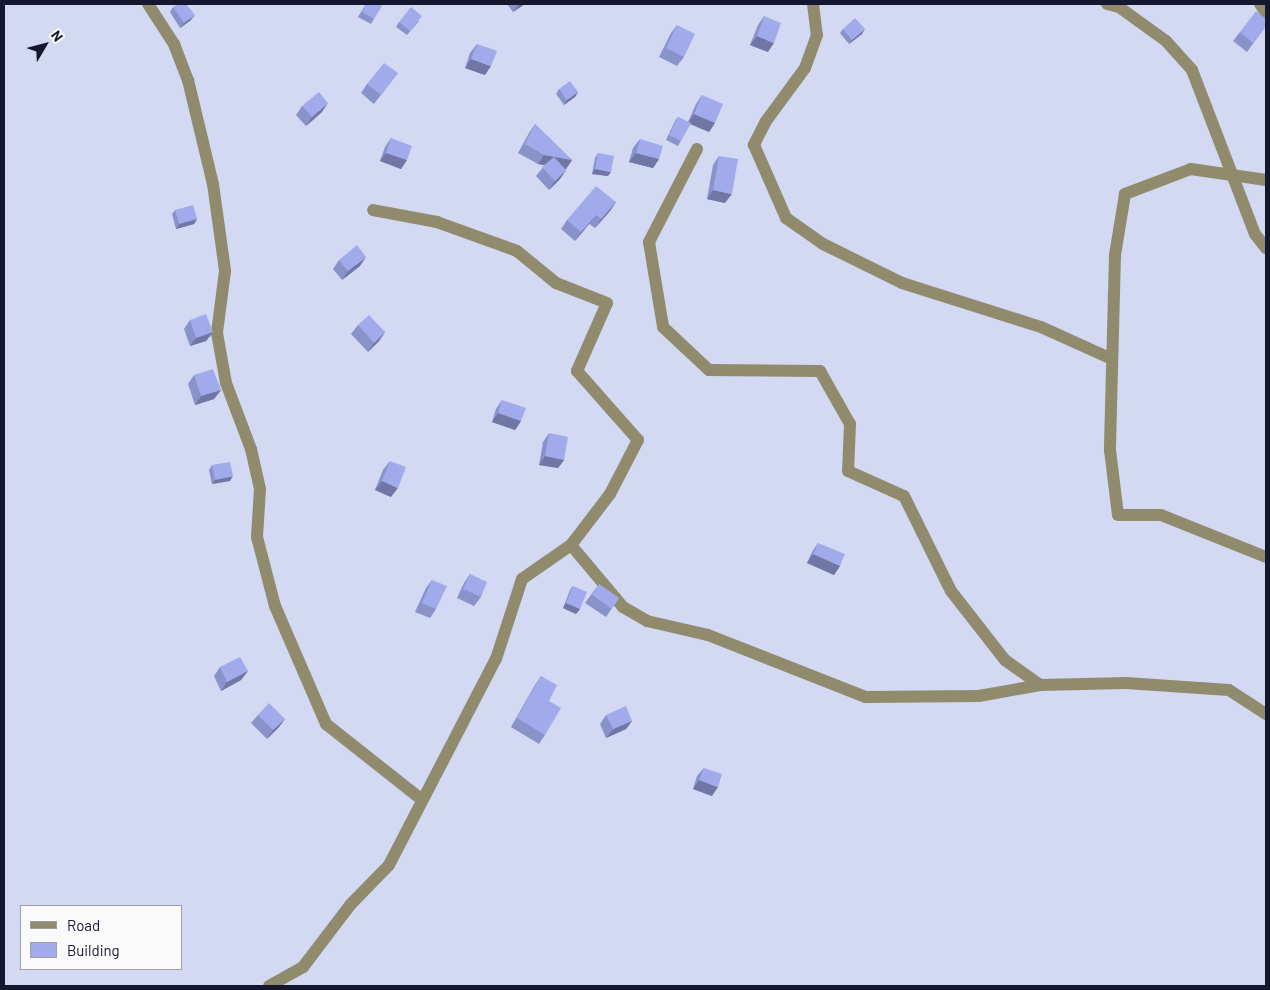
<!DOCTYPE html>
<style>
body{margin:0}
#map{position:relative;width:1270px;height:990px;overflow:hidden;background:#d3d8f3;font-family:Barlow,sans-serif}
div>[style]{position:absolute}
.minor>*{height:12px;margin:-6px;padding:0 6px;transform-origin:6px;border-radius:6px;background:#918b6e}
.wall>*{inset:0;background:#8a92ca}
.shaded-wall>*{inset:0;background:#7177a4}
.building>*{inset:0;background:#a1aaeb}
span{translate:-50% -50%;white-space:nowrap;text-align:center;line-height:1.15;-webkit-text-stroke:5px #fafafa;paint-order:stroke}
.frame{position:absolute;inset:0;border:5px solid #15172f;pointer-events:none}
.legend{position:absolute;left:20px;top:905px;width:162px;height:65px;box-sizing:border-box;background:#fafafa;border:1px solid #9e9fa9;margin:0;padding:6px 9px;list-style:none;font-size:15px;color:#15172f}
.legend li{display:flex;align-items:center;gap:10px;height:25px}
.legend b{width:25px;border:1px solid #9e9fa9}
.north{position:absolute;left:20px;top:20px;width:50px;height:50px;-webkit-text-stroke:4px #fafafa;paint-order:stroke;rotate:53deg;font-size:14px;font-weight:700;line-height:20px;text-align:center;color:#15172f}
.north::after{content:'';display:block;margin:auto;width:18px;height:22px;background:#15172f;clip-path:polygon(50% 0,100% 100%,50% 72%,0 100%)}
</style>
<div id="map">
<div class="minor">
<div style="left:148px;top:4px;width:48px;rotate:57deg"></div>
<div style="left:174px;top:44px;width:39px;rotate:69deg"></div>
<div style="left:188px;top:80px;width:107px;rotate:76.5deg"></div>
<div style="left:213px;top:184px;width:88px;rotate:82.1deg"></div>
<div style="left:225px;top:271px;width:63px;rotate:97.4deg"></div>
<div style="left:217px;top:333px;width:51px;rotate:79.8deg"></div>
<div style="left:226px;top:383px;width:71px;rotate:69.3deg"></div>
<div style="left:251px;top:449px;width:41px;rotate:77.3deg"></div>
<div style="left:260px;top:489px;width:48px;rotate:93.6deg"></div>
<div style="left:257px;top:537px;width:71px;rotate:75.4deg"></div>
<div style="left:275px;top:606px;width:129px;rotate:66.6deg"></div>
<div style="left:326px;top:724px;width:121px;rotate:38.3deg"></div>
<div style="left:813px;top:4px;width:31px;rotate:83deg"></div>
<div style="left:817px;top:35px;width:35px;rotate:110deg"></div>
<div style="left:805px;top:68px;width:66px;rotate:126.3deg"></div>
<div style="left:766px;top:121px;width:27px;rotate:117deg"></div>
<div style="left:754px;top:145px;width:80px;rotate:66.3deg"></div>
<div style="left:786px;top:218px;width:45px;rotate:35.1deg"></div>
<div style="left:823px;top:244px;width:88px;rotate:26.3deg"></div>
<div style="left:902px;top:283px;width:146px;rotate:17.6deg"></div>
<div style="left:1041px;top:327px;width:78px;rotate:24.3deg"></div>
<div style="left:1107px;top:4px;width:12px;rotate:14deg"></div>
<div style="left:1119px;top:7px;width:58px;rotate:35.9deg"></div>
<div style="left:1166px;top:41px;width:39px;rotate:48deg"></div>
<div style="left:1192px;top:70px;width:176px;rotate:69deg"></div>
<div style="left:1255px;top:234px;width:18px;rotate:52deg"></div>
<div style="left:1260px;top:4px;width:11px;rotate:56deg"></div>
<div style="left:697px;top:149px;width:105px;rotate:117.3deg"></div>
<div style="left:649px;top:242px;width:86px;rotate:80.6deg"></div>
<div style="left:663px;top:327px;width:63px;rotate:43.1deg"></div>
<div style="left:709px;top:370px;width:111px;rotate:0.5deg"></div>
<div style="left:820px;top:371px;width:61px;rotate:60.5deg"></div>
<div style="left:850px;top:424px;width:47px;rotate:92.4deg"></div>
<div style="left:848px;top:471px;width:61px;rotate:24.1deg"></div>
<div style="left:904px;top:496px;width:106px;rotate:63.7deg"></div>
<div style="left:951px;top:591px;width:88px;rotate:52deg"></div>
<div style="left:1005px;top:660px;width:43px;rotate:35.5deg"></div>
<div style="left:1266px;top:180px;width:76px;rotate:-171.7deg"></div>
<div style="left:1191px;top:169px;width:71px;rotate:159.3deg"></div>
<div style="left:1125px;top:194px;width:62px;rotate:99.3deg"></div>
<div style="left:1115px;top:255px;width:195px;rotate:91.5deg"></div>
<div style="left:1110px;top:450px;width:65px;rotate:83deg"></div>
<div style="left:1118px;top:515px;width:43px"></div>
<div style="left:1161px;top:515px;width:113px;rotate:21.8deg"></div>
<div style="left:571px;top:545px;width:81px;rotate:50deg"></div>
<div style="left:623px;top:607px;width:28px;rotate:30deg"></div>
<div style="left:647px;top:621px;width:63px;rotate:12.9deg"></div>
<div style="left:708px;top:635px;width:169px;rotate:21.5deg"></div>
<div style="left:865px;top:697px;width:114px;rotate:-0.5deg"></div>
<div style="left:979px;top:696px;width:62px;rotate:-10.2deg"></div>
<div style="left:1040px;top:685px;width:86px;rotate:-1.3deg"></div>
<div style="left:1126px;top:683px;width:103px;rotate:3.9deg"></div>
<div style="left:1229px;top:690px;width:44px;rotate:33deg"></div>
<div style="left:269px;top:986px;width:39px;rotate:-29deg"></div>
<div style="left:303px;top:967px;width:79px;rotate:-52.7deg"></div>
<div style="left:351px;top:904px;width:54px;rotate:-45.7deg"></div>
<div style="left:389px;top:865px;width:232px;rotate:-62.6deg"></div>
<div style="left:496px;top:659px;width:84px;rotate:-72deg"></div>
<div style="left:522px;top:579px;width:60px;rotate:-34.8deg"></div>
<div style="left:571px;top:545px;width:64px;rotate:-52.6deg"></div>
<div style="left:610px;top:494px;width:61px;rotate:-62.6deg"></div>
<div style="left:638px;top:440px;width:92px;rotate:-131.5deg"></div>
<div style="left:577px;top:371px;width:74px;rotate:-66.2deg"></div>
<div style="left:607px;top:303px;width:55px;rotate:-158.6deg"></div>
<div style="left:556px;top:283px;width:50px;rotate:-140.6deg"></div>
<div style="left:517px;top:251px;width:85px;rotate:-160.1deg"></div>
<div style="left:437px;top:222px;width:65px;rotate:-169.4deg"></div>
</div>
<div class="wall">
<div style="clip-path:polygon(366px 4px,379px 4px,374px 19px,371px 24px,358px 17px)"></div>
<div style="clip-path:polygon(507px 4px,525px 4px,513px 12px)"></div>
<div style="clip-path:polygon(173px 7px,191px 20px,180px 28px,170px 12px)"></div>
<div style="clip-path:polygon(764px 16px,768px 52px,750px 45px,758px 25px)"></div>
<div style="clip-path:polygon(419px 21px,407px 35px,396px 27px,399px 22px)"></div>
<div style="clip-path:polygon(677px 25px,684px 57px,677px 66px,659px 57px,671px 33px)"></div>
<div style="clip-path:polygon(1266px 26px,1247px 52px,1233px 41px,1240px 32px)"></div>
<div style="clip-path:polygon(843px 29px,862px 34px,849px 44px,840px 33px)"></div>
<div style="clip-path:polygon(477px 44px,485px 75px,465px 68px,470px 53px)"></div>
<div style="clip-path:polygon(398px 73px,374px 104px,361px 93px,367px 84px)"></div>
<div style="clip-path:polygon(559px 89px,578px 92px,575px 97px,564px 105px,556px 94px)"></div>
<div style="clip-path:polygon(702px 95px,715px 123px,709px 132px,690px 124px,678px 146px,666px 140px,675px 121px,678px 117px,688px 122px,696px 104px)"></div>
<div style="clip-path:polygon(302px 106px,322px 112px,306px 126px,296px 115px)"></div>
<div style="clip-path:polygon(535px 124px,572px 160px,566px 169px,565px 169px,566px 170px,560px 179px,549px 190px,536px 176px,545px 165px,538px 164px,518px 153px,529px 133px)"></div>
<div style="clip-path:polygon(391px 138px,407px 160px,401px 169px,380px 161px,385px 147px)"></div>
<div style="clip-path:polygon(640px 139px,659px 159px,653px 168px,629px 162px,633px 148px)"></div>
<div style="clip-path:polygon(598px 153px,608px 176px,592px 174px,595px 158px)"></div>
<div style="clip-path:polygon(719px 156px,725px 203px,707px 199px,713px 165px)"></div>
<div style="clip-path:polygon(616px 202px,610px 211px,595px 228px,589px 224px,575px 241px,561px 229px,567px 220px)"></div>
<div style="clip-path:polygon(175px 210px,197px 219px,194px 224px,176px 229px,172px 214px)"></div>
<div style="clip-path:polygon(339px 260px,360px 266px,342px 280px,333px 269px)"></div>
<div style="clip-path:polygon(190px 320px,213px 332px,206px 341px,190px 346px,184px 329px)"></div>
<div style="clip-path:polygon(358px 325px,385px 332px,379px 341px,368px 352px,351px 334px)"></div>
<div style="clip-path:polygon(194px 375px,221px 390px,214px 399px,195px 405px,188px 384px)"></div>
<div style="clip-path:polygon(502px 400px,521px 421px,515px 430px,492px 422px,496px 409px)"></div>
<div style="clip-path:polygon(549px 433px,564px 460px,558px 468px,539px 465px,543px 442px)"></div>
<div style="clip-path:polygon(390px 461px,391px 497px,375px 490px,383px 470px)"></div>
<div style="clip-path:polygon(212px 465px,230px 481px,212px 484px,209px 470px)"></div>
<div style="clip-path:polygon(818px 543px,840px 566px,834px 575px,807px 563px,812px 552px)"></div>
<div style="clip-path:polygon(470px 574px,481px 597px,474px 606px,457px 598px,464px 583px)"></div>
<div style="clip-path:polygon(432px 580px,436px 609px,430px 618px,415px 612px,426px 588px)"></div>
<div style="clip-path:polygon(599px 584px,619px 598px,606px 617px,585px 603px)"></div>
<div style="clip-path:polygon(573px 586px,580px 609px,576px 614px,563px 608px,570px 590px)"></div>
<div style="clip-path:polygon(220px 667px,248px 671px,241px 680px,221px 691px,214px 676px)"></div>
<div style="clip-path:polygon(541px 676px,549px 701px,545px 735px,539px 744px,511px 727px,535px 685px)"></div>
<div style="clip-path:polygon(258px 715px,285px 719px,279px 727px,267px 739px,251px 723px)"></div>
<div style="clip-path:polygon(606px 715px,632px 721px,626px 729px,606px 738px,600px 724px)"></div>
<div style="clip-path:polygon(704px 768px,712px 796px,693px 789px,697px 776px)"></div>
</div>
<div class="shaded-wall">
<div style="clip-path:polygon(519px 4px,525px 4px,513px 12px)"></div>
<div style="clip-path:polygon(195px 15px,191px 20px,180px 28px,184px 23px)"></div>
<div style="clip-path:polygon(865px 29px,862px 34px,849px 44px,852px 40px)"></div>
<div style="clip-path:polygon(757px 36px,774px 43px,768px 52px,750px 45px)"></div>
<div style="clip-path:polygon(471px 59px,491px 66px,485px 75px,465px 68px)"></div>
<div style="clip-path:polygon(578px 92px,575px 97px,564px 105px,567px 100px)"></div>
<div style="clip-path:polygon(328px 103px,322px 112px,306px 126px,312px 117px)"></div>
<div style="clip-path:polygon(694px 114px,715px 123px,709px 132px,688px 123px)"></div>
<div style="clip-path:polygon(386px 153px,407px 160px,401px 169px,380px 161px)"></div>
<div style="clip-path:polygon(636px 153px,659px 159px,653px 168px,629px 162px)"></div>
<div style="clip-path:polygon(544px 155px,572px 160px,566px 169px,538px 164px)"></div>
<div style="clip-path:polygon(595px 169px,611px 172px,608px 176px,592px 174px)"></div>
<div style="clip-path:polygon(566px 170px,560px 179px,549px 190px,555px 181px)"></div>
<div style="clip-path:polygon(713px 190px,732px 194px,725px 203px,707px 199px)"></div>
<div style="clip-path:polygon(616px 202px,610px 211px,595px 228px,601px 219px)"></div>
<div style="clip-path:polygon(596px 215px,589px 224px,575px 241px,581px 232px)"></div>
<div style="clip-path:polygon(197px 219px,194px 224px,176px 229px,179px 224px)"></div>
<div style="clip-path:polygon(366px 257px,360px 266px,342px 280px,348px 271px)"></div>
<div style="clip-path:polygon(213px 332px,206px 341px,190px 346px,196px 338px)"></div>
<div style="clip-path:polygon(385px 332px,379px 341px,368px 352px,374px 343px)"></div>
<div style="clip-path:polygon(221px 390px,214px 399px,195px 405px,201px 396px)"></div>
<div style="clip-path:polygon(498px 413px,521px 421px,515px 430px,492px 422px)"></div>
<div style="clip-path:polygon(545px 456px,564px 460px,558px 468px,539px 465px)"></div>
<div style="clip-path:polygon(233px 476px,230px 481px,212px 484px,215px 480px)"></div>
<div style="clip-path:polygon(382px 481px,398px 488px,391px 497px,375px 490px)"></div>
<div style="clip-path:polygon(813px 554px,840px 566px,834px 575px,807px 563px)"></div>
<div style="clip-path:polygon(566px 603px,580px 609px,576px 614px,563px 608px)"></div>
<div style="clip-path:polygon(248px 671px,241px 680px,221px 691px,227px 682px)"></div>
<div style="clip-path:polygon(285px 719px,279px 727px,267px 739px,273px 730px)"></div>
<div style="clip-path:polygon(632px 721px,626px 729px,606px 738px,613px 729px)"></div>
<div style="clip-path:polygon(699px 780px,718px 787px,712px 796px,693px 789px)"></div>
</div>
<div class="building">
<div style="clip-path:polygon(178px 4px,186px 4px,195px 15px,184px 23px,173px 7px)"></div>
<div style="clip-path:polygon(366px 4px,379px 4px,382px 6px,374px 19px,362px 12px)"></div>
<div style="clip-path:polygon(411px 7px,422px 16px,410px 31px,399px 22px)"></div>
<div style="clip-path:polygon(1256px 11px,1266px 19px,1266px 26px,1253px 43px,1240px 32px)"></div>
<div style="clip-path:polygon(764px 16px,781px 23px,774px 43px,757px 36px)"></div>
<div style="clip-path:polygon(855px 18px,865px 29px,852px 40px,843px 29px)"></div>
<div style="clip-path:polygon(677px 25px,695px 34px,684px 57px,666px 48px)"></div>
<div style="clip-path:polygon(477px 44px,497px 51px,491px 66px,471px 59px)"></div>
<div style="clip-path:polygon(384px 63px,398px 73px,381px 95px,367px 84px)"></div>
<div style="clip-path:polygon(570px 81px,578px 92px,567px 100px,559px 89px)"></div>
<div style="clip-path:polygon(319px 92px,328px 103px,312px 117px,302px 106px)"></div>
<div style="clip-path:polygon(702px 95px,723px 104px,715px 123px,694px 114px)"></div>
<div style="clip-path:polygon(678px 117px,691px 123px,681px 141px,669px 135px)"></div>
<div style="clip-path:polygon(535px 124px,572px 160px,544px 155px,525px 144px)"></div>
<div style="clip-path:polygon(391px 138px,412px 146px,407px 160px,386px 153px)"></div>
<div style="clip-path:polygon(640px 139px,663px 146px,659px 159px,636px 153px)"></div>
<div style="clip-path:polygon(598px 153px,614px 156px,611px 172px,595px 169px)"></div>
<div style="clip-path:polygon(719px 156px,738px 159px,732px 194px,713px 190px)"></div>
<div style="clip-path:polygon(554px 157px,566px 170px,555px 181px,542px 167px)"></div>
<div style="clip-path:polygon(596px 186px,616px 202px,601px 219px,596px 215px,581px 232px,567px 220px)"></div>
<div style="clip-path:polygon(193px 205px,197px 219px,179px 224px,175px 210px)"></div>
<div style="clip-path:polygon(357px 245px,366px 257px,348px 271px,339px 260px)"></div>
<div style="clip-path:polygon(206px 314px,213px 332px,196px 338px,190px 320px)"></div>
<div style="clip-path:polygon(369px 315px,385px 332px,374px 343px,358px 325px)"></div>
<div style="clip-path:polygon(213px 369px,221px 390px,201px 396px,194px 375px)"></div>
<div style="clip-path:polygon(502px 400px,526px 408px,521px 421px,498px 413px)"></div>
<div style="clip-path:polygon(549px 433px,568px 437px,564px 460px,545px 456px)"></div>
<div style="clip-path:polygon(390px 461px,406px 467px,398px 488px,382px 481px)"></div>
<div style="clip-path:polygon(230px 462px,233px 476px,215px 480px,212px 465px)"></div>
<div style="clip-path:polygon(818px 543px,845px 554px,840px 566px,813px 554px)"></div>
<div style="clip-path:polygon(470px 574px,487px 582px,481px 597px,463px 589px)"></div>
<div style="clip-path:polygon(432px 580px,447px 586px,436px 609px,422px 603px)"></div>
<div style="clip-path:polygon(599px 584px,619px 598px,612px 609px,592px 595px)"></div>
<div style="clip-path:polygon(573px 586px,587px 592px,580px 609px,566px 603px)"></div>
<div style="clip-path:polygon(240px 657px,248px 671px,227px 682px,220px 667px)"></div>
<div style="clip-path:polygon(541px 676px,557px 685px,549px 701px,561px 708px,545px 735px,517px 718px)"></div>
<div style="clip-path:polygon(269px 703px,285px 719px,273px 730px,258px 715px)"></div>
<div style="clip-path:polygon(626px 706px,632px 721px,613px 729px,606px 715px)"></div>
<div style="clip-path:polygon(704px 768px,722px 774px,718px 787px,699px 780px)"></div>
</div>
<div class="frame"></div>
<ul class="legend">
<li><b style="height:6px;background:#918b6e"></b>Road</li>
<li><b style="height:14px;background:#a1aaeb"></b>Building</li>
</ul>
<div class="north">N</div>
</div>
